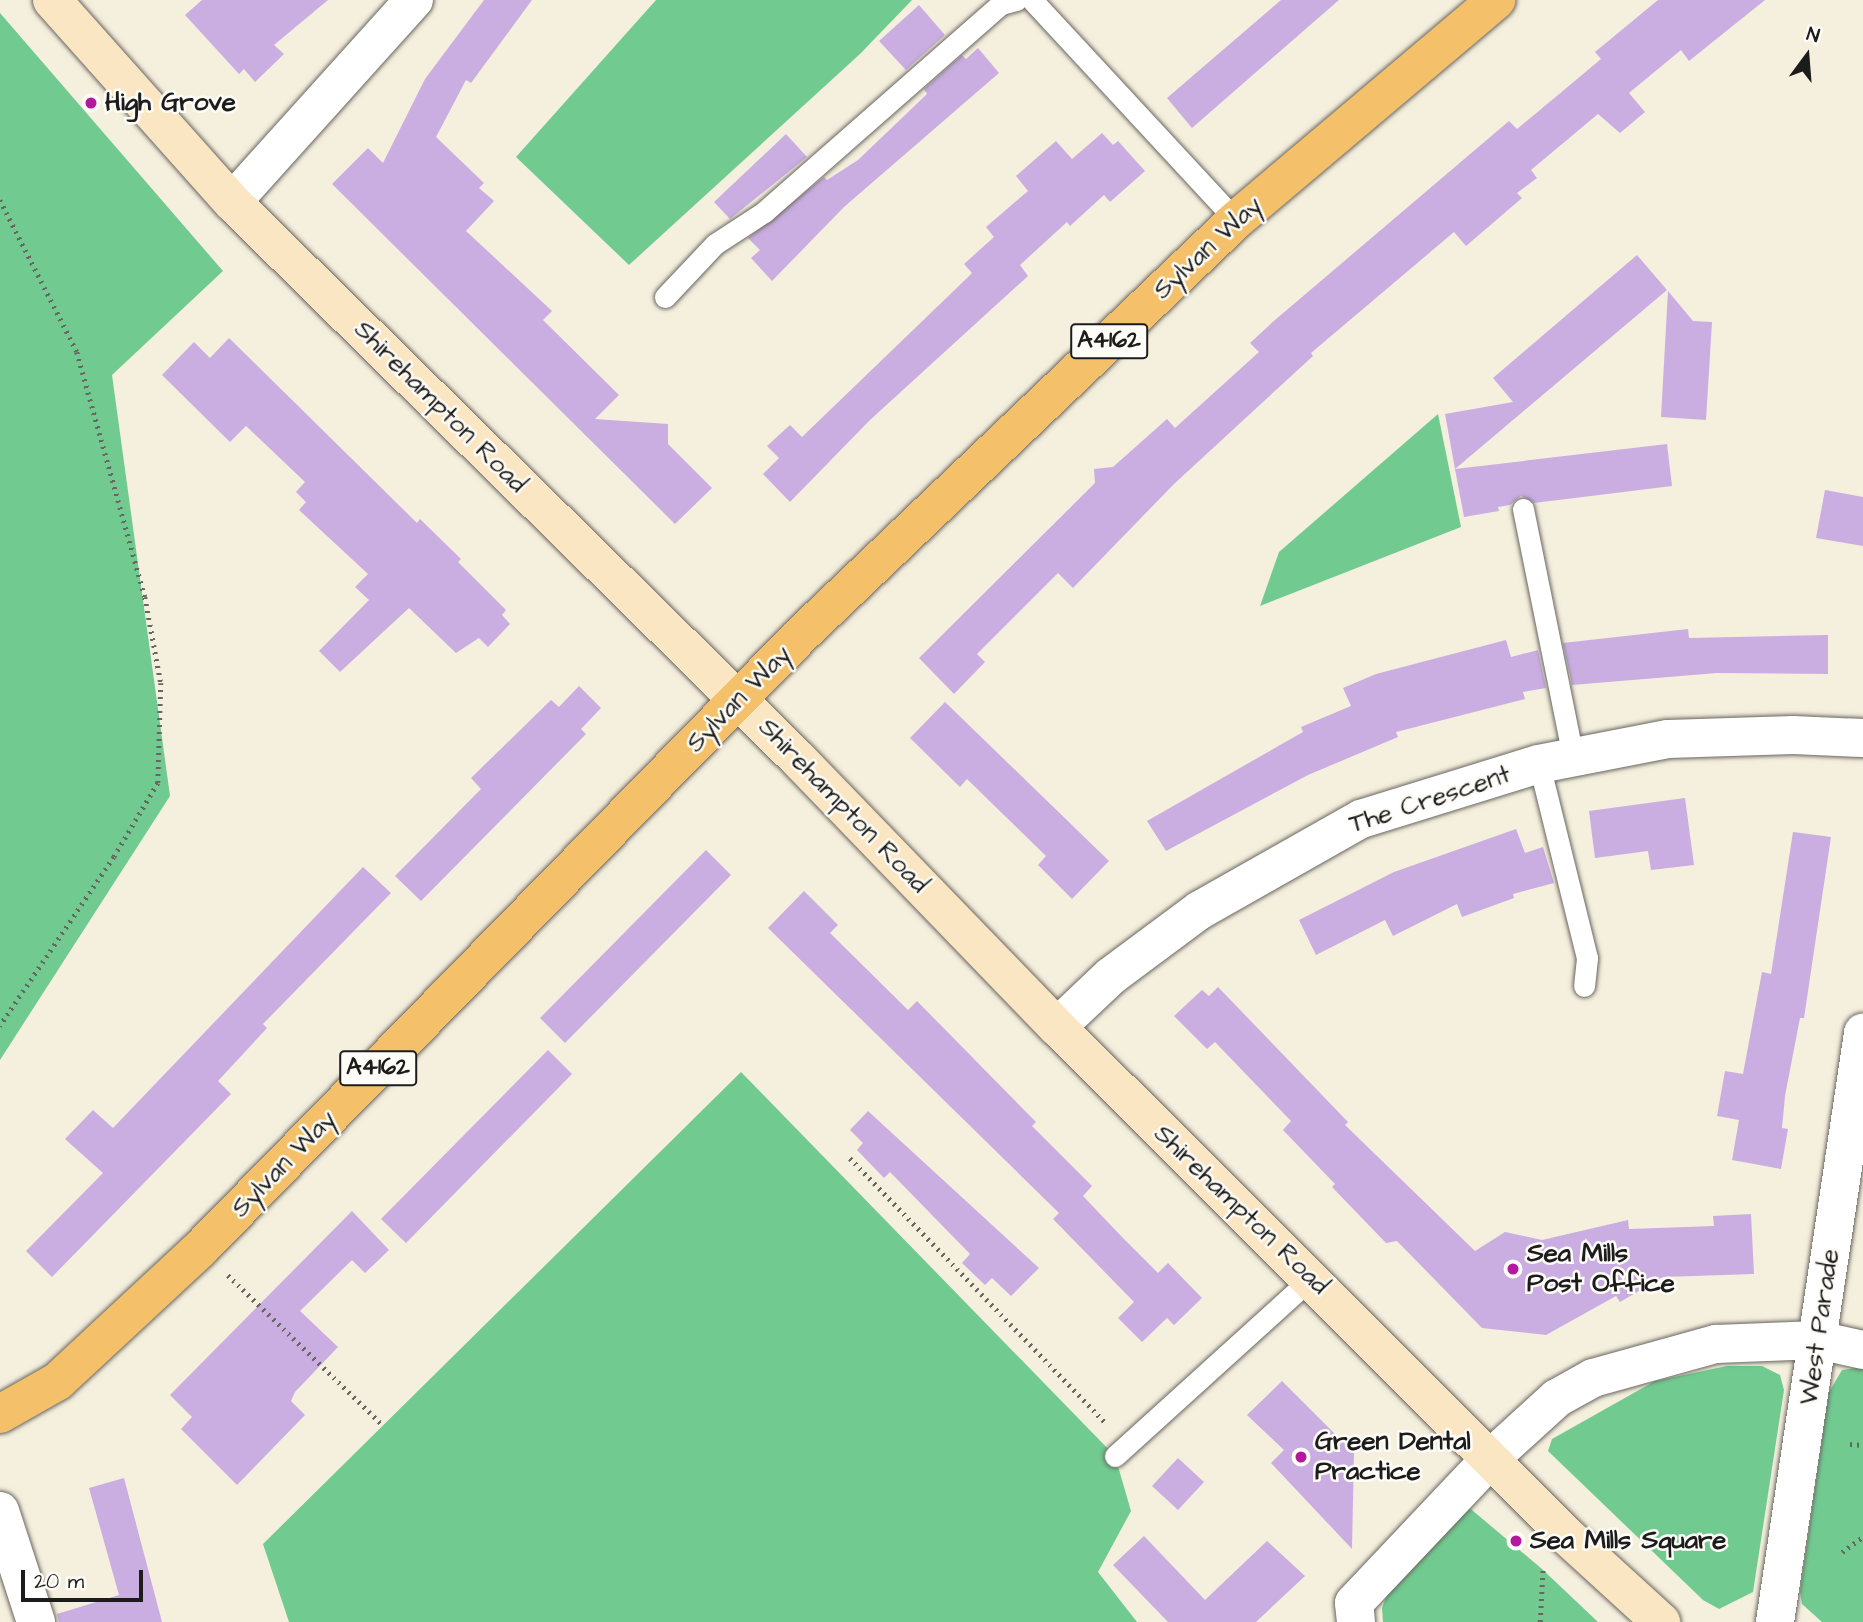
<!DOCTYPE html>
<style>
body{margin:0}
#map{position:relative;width:1863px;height:1622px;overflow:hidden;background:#f5efdd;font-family:"Architects Daughter",sans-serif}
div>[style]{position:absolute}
.green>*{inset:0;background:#71cb91}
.building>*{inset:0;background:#caaee1}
.path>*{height:4.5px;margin-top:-2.25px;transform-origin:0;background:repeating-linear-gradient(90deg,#686660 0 2px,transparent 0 7px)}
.roads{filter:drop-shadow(0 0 2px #686660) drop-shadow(0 0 2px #686660)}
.service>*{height:21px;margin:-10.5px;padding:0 10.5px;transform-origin:10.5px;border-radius:10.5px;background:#fff}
.minor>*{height:38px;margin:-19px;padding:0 19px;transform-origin:19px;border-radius:19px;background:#fff}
.secondary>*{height:38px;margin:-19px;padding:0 19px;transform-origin:19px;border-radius:19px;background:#fbe6c3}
.primary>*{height:38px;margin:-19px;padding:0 19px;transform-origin:19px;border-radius:19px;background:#f4c16a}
.dots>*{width:19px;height:19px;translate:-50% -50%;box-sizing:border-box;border:4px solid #fdfcf7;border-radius:50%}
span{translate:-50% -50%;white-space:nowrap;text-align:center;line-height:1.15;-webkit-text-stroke:5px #fdfcf7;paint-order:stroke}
.shield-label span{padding:2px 5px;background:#fdfcf7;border:2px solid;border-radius:5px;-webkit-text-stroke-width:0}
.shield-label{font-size:24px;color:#1c1c1c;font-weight:700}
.poi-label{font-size:26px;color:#1c1c1c;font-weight:700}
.left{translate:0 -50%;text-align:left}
.street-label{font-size:26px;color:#1c1c1c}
.north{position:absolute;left:1772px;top:21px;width:70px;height:70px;-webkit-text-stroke:5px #fdfcf7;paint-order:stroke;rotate:16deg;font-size:19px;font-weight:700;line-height:28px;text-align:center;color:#1c1c1c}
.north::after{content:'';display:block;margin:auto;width:24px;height:32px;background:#1c1c1c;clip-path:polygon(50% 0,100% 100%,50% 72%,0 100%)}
.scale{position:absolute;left:21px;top:1570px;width:122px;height:32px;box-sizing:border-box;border:4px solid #1c1c1c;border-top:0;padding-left:9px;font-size:21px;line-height:24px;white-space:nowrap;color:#1c1c1c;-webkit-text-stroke:5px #fdfcf7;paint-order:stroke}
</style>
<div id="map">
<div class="green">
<div style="clip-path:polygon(656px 0,912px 0,860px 54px,629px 265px,516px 157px)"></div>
<div style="clip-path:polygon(0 13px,223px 271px,112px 375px,170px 796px,0 1060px)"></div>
<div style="clip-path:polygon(1438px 414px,1461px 527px,1260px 606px,1279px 552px)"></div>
<div style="clip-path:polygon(741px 1072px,1115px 1456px,1131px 1511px,1098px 1572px,1137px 1622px,289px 1622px,263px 1544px)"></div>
<div style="clip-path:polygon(1727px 1366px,1762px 1366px,1780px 1375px,1784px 1390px,1753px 1592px,1719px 1609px,1703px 1600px,1548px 1451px,1552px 1439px,1655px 1381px)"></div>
<div style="clip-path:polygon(1863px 1367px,1863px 1622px,1822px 1622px,1802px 1604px,1800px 1592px,1829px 1392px,1842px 1370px)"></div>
<div style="clip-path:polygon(1466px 1505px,1542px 1569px,1598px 1622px,1383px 1622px,1382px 1608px,1391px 1583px)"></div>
</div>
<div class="building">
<div style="clip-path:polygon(202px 0,328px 0,274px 45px,284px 54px,255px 82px,244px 69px,239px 74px,185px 15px)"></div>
<div style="clip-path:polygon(484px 0,532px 0,471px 83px,466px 80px,436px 137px,484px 183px,479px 188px,494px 201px,466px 231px,552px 311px,543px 320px,619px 395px,595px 419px,668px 424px,668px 444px,712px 488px,675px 524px,332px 184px,368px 148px,383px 163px,425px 79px)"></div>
<div style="clip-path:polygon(1281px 0,1339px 0,1192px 128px,1167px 98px)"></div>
<div style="clip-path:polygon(1658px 0,1765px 0,1689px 61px,1681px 50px,1629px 93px,1645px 112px,1620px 133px,1598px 114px,1531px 170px,1537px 178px,1517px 193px,1522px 198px,1466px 246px,1454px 232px,1311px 353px,1313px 356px,1174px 484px,1073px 588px,1058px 573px,977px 654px,985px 662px,954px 694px,919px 658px,1095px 483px,1094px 469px,1113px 467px,1167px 419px,1175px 428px,1259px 352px,1250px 343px,1275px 320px,1509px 121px,1517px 129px,1558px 95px,1601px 59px,1595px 52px)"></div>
<div style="clip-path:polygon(919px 5px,945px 35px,906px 70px,879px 41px)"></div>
<div style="clip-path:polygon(978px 48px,999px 73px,844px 207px,772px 281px,751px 258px,760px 250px,748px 238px,824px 177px,827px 180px,858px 160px,927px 94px,924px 89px,962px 55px,966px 59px)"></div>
<div style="clip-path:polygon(1102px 133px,1113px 145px,1118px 141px,1145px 171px,1110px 202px,1104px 195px,1070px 226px,1067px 222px,1020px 265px,1028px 276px,870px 420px,790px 502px,763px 474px,779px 458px,767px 446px,790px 425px,802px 437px,966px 279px,972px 273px,964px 264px,994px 237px,986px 227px,1028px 191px,1016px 176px,1056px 141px,1072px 159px)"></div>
<div style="clip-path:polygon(786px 134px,807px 157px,730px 219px,714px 202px)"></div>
<div style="clip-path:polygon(1637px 255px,1667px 290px,1455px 469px,1445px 414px,1513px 402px,1493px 378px)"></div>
<div style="clip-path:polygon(1668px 291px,1693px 321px,1712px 322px,1706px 420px,1661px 417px)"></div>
<div style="clip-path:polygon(229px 338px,417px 523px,420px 519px,461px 559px,458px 562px,506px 610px,502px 615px,510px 624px,488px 647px,479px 638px,456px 653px,409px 608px,340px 672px,319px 651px,369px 600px,355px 587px,368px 574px,299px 510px,306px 502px,296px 492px,305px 482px,246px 426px,230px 442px,162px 375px,194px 342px,210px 358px)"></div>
<div style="clip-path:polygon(1667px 444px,1672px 486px,1534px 503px,1521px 496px,1510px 505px,1498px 507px,1499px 511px,1464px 517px,1455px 469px)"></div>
<div style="clip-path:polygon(1825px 490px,1863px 497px,1863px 546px,1816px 538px)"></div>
<div style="clip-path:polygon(1688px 629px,1689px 638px,1828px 635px,1828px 674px,1717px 673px,1572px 685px,1563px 643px)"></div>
<div style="clip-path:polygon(1506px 640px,1511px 657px,1538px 650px,1546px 688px,1523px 692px,1525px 699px,1396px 732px,1398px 737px,1308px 775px,1166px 851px,1147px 821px,1303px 732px,1301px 727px,1351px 706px,1343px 688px,1376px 674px)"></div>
<div style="clip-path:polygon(579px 686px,601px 708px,581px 729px,586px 734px,421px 901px,395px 876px,481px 789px,471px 778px,551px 700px,559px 707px)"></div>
<div style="clip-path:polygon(945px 702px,1109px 861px,1072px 899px,1038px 865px,1046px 856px,967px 779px,960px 787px,910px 738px)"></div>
<div style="clip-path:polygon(1685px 798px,1694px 865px,1651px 870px,1648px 851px,1595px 858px,1589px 811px)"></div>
<div style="clip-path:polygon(1516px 829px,1525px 853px,1543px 847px,1554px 883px,1513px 894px,1514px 898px,1462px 917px,1457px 904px,1393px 936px,1385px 920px,1316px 955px,1299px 920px,1394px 872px)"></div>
<div style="clip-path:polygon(1793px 832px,1831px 837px,1804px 1018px,1800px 1018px,1785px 1096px,1782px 1128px,1788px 1129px,1781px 1169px,1732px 1160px,1739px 1120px,1717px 1116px,1725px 1071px,1743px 1074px,1762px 972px,1771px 974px)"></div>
<div style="clip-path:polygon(706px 850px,731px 875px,565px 1043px,540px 1018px)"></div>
<div style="clip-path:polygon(363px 867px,391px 893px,263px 1024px,267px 1028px,218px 1081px,231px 1094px,52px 1277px,26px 1251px,103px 1173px,65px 1139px,93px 1110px,113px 1128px)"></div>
<div style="clip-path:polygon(804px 891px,838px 925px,830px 933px,908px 1010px,917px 1001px,1036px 1122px,1032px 1126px,1092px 1186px,1083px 1196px,1121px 1236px,1158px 1273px,1168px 1263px,1202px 1298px,1174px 1325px,1167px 1318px,1142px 1342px,1118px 1318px,1134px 1302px,1053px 1219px,1059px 1213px,768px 928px)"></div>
<div style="clip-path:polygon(1218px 987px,1348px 1122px,1345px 1125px,1475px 1251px,1505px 1232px,1542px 1240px,1628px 1220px,1629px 1229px,1714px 1226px,1713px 1216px,1751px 1214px,1754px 1274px,1663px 1277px,1620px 1302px,1616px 1296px,1546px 1335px,1482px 1328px,1397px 1241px,1386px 1243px,1332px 1187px,1335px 1184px,1283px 1130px,1291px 1121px,1215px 1042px,1207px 1049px,1174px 1016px,1202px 990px,1209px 996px)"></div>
<div style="clip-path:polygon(548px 1050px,572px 1074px,406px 1243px,381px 1219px)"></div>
<div style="clip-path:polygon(868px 1111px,1039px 1268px,1011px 1296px,992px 1278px,985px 1285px,962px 1263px,970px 1254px,890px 1172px,884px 1178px,857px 1150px,863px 1143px,850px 1130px)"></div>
<div style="clip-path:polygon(352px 1211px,389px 1250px,365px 1273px,352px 1260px,300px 1311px,338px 1347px,295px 1392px,291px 1401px,305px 1415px,237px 1485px,181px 1429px,192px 1417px,170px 1395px)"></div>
<div style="clip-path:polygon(1282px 1381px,1354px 1453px,1352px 1549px,1271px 1463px,1284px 1450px,1247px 1415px)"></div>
<div style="clip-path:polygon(1178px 1458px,1204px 1482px,1178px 1510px,1152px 1486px)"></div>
<div style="clip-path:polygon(124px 1478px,162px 1622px,59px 1622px,57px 1614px,119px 1595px,89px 1488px)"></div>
<div style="clip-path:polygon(1144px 1536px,1205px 1600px,1267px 1541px,1305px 1576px,1256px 1622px,1168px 1622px,1113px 1565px)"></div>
</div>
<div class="path">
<div style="left:0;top:200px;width:170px;rotate:63.1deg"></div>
<div style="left:77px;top:352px;width:254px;rotate:74.5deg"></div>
<div style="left:145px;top:597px;width:87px;rotate:79.5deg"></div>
<div style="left:161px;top:683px;width:100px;rotate:91.7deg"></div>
<div style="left:158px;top:783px;width:86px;rotate:120.7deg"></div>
<div style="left:114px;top:857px;width:204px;rotate:124deg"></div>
<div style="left:850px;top:1158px;width:367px;rotate:46deg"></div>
<div style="left:228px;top:1275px;width:216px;rotate:44.1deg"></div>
<div style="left:1850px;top:1444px;width:13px;rotate:4deg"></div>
<div style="left:1842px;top:1552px;width:26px;rotate:-36deg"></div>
<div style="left:1540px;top:1622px;width:55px;rotate:-86.9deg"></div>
</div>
<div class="roads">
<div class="service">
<div style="left:1032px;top:0;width:300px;rotate:47.2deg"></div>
<div style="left:665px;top:297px;width:73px;rotate:-46.7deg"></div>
<div style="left:715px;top:244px;width:59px;rotate:-33.1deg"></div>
<div style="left:764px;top:212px;width:315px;rotate:-41.3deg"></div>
<div style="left:1001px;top:4px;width:16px;rotate:-15deg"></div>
<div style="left:1523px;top:509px;width:254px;rotate:78.6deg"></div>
<div style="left:1539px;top:764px;width:200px;rotate:76.1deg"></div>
<div style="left:1587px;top:958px;width:28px;rotate:96deg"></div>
<div style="left:1115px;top:1456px;width:265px;rotate:-42.2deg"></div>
</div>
<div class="minor">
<div style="left:232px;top:202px;width:272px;rotate:-48deg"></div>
<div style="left:1057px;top:1027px;width:74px;rotate:-43.4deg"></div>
<div style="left:1111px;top:976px;width:111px;rotate:-36.6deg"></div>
<div style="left:1200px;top:910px;width:185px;rotate:-29.5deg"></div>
<div style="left:1361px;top:819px;width:186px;rotate:-17.2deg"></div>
<div style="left:1539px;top:764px;width:131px;rotate:-11deg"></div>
<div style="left:1668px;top:739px;width:125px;rotate:-1.8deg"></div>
<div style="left:1793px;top:735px;width:70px;rotate:2.5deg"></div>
<div style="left:0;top:1511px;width:117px;rotate:72deg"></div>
<div style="left:1356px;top:1622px;width:19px;rotate:-96deg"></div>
<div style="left:1354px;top:1603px;width:199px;rotate:-46.6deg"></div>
<div style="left:1491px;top:1458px;width:89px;rotate:-42.3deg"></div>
<div style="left:1557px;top:1398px;width:41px;rotate:-29.1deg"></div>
<div style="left:1593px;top:1378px;width:128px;rotate:-15.5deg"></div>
<div style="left:1716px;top:1344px;width:102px;rotate:-2.2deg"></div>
<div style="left:1818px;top:1340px;width:46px;rotate:12.5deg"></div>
<div style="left:1775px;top:1622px;width:596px;rotate:-81.5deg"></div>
</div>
<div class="secondary">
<div style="left:52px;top:0;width:271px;rotate:48.3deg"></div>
<div style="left:232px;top:202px;width:796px;rotate:44.54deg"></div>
<div style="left:799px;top:760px;width:371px;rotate:46deg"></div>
<div style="left:1057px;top:1027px;width:723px;rotate:44.94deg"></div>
<div style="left:1569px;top:1538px;width:125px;rotate:42.4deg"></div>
</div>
<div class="primary">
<div style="left:0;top:1414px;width:67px;rotate:-29.6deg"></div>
<div style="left:58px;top:1381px;width:194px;rotate:-42.9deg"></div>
<div style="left:200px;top:1249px;width:859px;rotate:-45.61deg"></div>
<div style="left:801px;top:635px;width:601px;rotate:-43.65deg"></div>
<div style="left:1236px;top:220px;width:341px;rotate:-40.2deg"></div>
</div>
</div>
<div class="dots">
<div style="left:91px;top:103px;background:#b5179e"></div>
<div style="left:1513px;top:1269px;background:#b5179e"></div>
<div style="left:1301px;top:1457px;background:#b5179e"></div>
<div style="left:1516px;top:1541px;background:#b5179e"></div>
</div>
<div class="shield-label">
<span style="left:1109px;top:341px">A4162</span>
<span style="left:378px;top:1068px">A4162</span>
</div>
<div class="poi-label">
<span class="left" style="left:105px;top:103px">High Grove</span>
<span class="left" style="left:1527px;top:1269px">Sea Mills<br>Post Office</span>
<span class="left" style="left:1315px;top:1457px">Green Dental<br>Practice</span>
<span class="left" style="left:1530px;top:1541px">Sea Mills Square</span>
</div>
<div class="street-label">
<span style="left:1208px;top:248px;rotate:-43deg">Sylvan Way</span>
<span style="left:440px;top:407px;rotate:45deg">Shirehampton Road</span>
<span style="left:739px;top:699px;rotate:-46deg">Sylvan Way</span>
<span style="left:1430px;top:800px;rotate:-18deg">The Crescent</span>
<span style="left:843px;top:806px;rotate:46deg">Shirehampton Road</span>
<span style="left:284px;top:1164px;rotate:-46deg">Sylvan Way</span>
<span style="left:1241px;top:1210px;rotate:44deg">Shirehampton Road</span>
<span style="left:1820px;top:1327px;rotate:-82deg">West Parade</span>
</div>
<div class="north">N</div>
<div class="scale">20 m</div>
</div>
